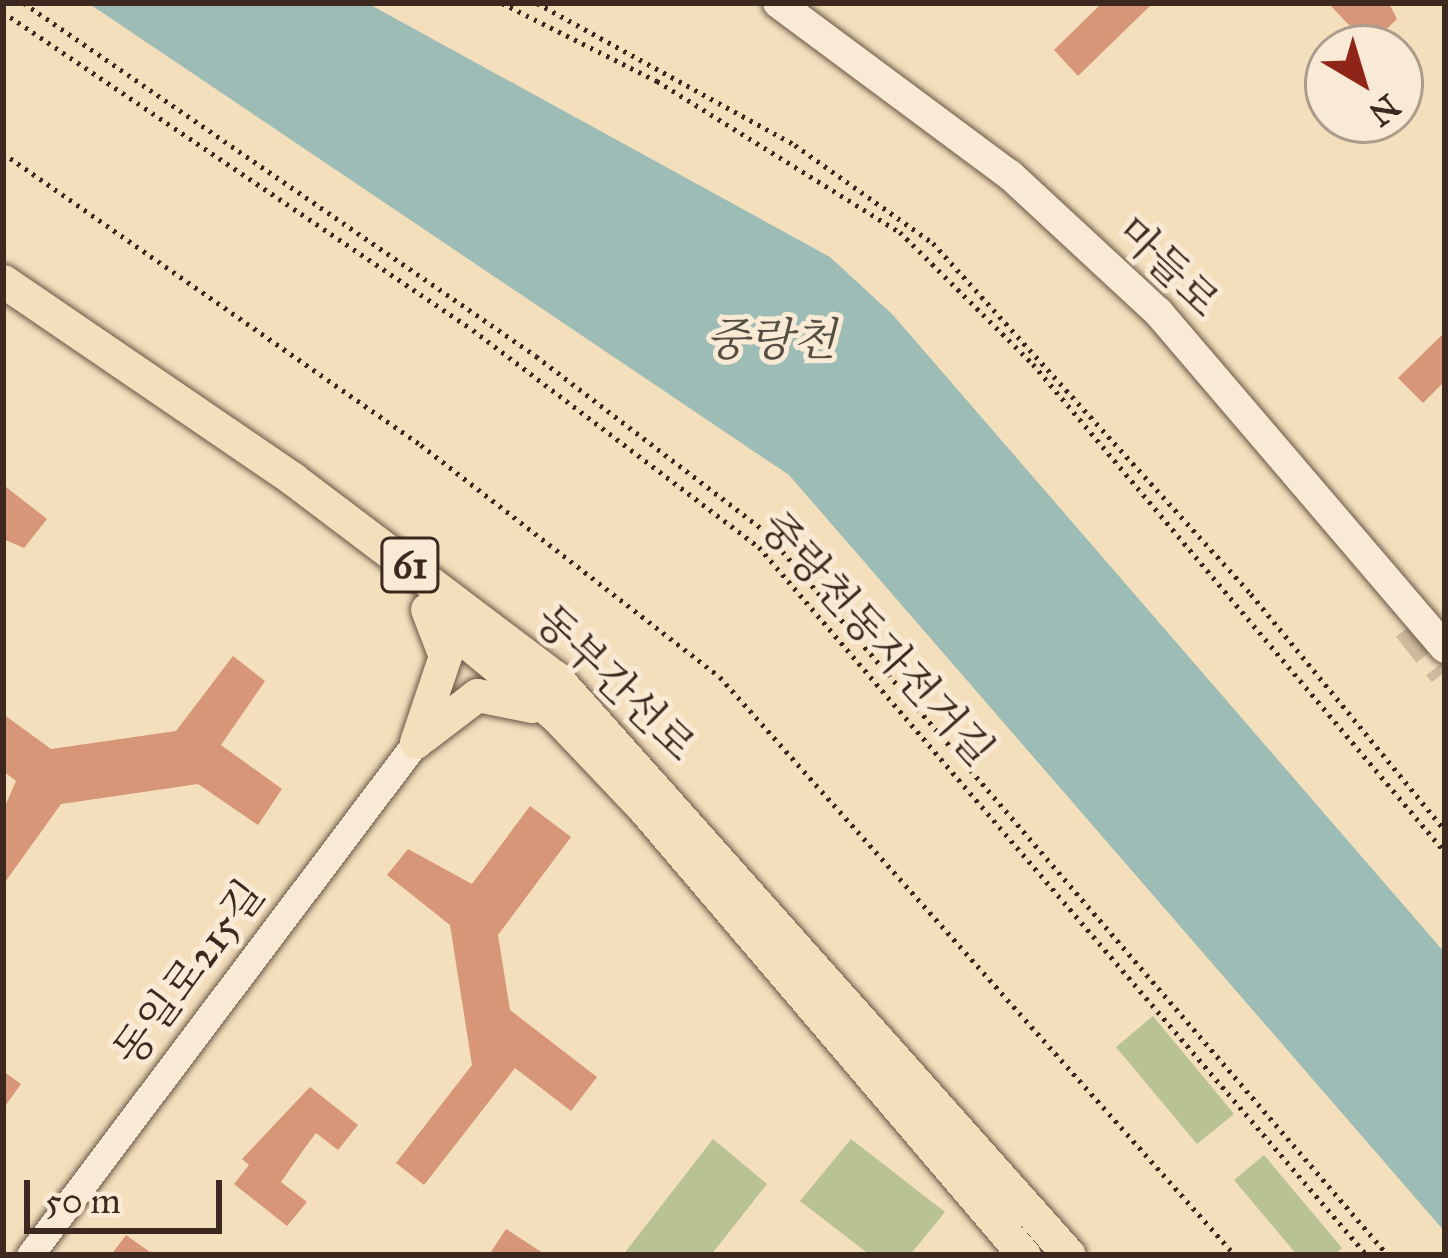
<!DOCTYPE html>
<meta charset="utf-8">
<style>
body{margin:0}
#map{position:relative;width:1448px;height:1258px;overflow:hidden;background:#f4dfbd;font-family:"IM FELL Great Primer","Noto Serif KR",serif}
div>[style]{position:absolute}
.green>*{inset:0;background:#b9c293}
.water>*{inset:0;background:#9cbcb5}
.building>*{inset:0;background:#d69677}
.trunk-tunnel>*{height:33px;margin-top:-16.5px;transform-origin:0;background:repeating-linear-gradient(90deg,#cfba9d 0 33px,transparent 0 49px)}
.path>*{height:4.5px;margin-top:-2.25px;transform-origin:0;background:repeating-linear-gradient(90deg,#3c281f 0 3px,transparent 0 9px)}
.roads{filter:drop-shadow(0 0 3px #6a5646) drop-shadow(0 0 3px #6a5646)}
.tertiary>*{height:27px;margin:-13.5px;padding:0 13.5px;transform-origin:13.5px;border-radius:13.5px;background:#f8ead4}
.secondary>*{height:30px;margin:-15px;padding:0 15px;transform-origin:15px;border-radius:15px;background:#f8ead4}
.trunk>*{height:33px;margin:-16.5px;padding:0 16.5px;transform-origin:16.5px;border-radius:16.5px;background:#f4dfbd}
span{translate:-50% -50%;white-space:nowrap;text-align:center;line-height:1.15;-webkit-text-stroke:10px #f8ead4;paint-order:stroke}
.shield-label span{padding:3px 9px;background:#f8ead4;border:3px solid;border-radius:9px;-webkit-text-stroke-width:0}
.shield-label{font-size:39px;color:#3c281f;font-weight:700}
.street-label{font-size:42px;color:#3c281f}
.water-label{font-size:45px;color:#544d44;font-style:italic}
.frame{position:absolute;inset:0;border:6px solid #3c281f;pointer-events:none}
.north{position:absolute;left:1304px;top:24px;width:120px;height:120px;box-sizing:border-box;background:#f8ead4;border:3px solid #ad9c8c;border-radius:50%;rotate:142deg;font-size:33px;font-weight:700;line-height:48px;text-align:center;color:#3c281f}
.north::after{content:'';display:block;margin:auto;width:42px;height:54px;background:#8f2418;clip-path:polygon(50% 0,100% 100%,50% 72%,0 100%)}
.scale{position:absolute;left:24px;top:1180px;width:198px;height:54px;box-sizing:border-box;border:6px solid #3c281f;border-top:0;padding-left:15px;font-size:36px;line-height:42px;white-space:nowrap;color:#3c281f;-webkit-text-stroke:9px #f8ead4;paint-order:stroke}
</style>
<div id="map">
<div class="green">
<div style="clip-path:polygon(1153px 1016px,1234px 1114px,1197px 1144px,1116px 1047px)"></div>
<div style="clip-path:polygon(713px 1139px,767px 1184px,711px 1255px,623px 1255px)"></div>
<div style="clip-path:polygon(851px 1139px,945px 1212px,910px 1255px,870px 1255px,800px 1201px)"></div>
<div style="clip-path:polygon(1264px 1155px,1342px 1248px,1334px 1255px,1297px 1255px,1234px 1180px)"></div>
</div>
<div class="water">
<div style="clip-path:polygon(88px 3px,367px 3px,830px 257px,893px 315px,1445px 953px,1445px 1232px,789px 475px)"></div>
</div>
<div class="building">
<div style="clip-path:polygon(1102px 3px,1153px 3px,1078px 76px,1054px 50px)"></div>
<div style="clip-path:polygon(1328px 3px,1389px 3px,1397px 19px,1369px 46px)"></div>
<div style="clip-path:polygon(1445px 332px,1445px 381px,1423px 403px,1398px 378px)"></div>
<div style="clip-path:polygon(6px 487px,47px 519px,24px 548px,3px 539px)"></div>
<div style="clip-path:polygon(233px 656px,265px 681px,221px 745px,282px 789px,258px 825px,198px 784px,61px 804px,3px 885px,3px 811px,16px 781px,3px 771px,3px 714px,51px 749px,176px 731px)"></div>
<div style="clip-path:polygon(530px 806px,571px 837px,498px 935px,510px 1010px,597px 1077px,571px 1111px,515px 1068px,424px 1185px,396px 1163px,472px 1065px,450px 925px,387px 875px,408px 849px,472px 884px)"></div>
<div style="clip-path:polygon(3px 1071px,21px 1084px,3px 1109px)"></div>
<div style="clip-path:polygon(310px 1087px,358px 1125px,338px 1150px,316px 1133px,304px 1149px,281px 1182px,307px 1202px,287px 1226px,234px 1184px,249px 1165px,242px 1159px)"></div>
<div style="clip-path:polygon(506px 1229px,546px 1255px,489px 1255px)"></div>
<div style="clip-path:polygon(126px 1235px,154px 1255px,111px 1255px)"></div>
</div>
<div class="trunk-tunnel">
<div style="left:1409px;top:626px;width:58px;rotate:52deg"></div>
</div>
<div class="path">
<div style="left:24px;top:3px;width:622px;rotate:34.58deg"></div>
<div style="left:536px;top:356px;width:288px;rotate:37.4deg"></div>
<div style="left:765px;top:531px;width:955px;rotate:49.29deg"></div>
<div style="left:502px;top:3px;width:174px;rotate:26.7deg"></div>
<div style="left:657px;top:81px;width:286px;rotate:31.9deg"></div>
<div style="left:900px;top:232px;width:187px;rotate:44.8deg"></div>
<div style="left:1033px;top:364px;width:639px;rotate:49.83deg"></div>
<div style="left:537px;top:3px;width:294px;rotate:28.8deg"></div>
<div style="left:795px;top:145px;width:169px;rotate:35.4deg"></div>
<div style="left:933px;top:243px;width:474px;rotate:47.8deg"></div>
<div style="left:1251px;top:594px;width:306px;rotate:50.6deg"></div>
<div style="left:3px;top:12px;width:567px;rotate:34.08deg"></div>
<div style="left:473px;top:330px;width:359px;rotate:37.2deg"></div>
<div style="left:759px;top:547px;width:933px;rotate:49.35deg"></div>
<div style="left:3px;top:153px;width:510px;rotate:34.94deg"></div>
<div style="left:421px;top:445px;width:378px;rotate:37.8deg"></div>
<div style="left:720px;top:677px;width:774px;rotate:48.3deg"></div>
</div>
<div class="roads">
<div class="tertiary">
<div style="left:30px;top:1255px;width:642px;rotate:-53.04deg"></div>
</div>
<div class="secondary">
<div style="left:778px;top:3px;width:289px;rotate:36.6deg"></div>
<div style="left:1010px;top:175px;width:202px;rotate:42.8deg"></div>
<div style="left:1158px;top:312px;width:442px;rotate:49.5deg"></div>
</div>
<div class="trunk">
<div style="left:3px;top:281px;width:351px;rotate:34.3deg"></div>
<div style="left:293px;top:479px;width:328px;rotate:37.1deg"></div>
<div style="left:555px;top:677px;width:773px;rotate:48.35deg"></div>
<div style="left:428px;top:610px;width:165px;rotate:39.6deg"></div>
<div style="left:555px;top:715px;width:132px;rotate:46.5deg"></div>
<div style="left:646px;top:811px;width:583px;rotate:49.59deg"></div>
<div style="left:422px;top:737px;width:69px;rotate:-37.4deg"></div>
<div style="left:477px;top:695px;width:56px;rotate:11.3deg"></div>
<div style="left:416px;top:742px;width:91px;rotate:-71.4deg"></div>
<div style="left:445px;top:656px;width:50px;rotate:-111deg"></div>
</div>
</div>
<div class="shield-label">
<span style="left:410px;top:565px">61</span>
</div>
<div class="street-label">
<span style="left:1168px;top:267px;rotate:44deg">마들로</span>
<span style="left:877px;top:639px;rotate:48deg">중랑천동자전거길</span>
<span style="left:615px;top:683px;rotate:44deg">동부간선로</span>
<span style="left:189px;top:973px;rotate:-53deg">동일로215길</span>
</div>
<div class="water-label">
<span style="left:771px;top:340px">중랑천</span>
</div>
<div class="frame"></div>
<div class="north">N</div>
<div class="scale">50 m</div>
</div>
